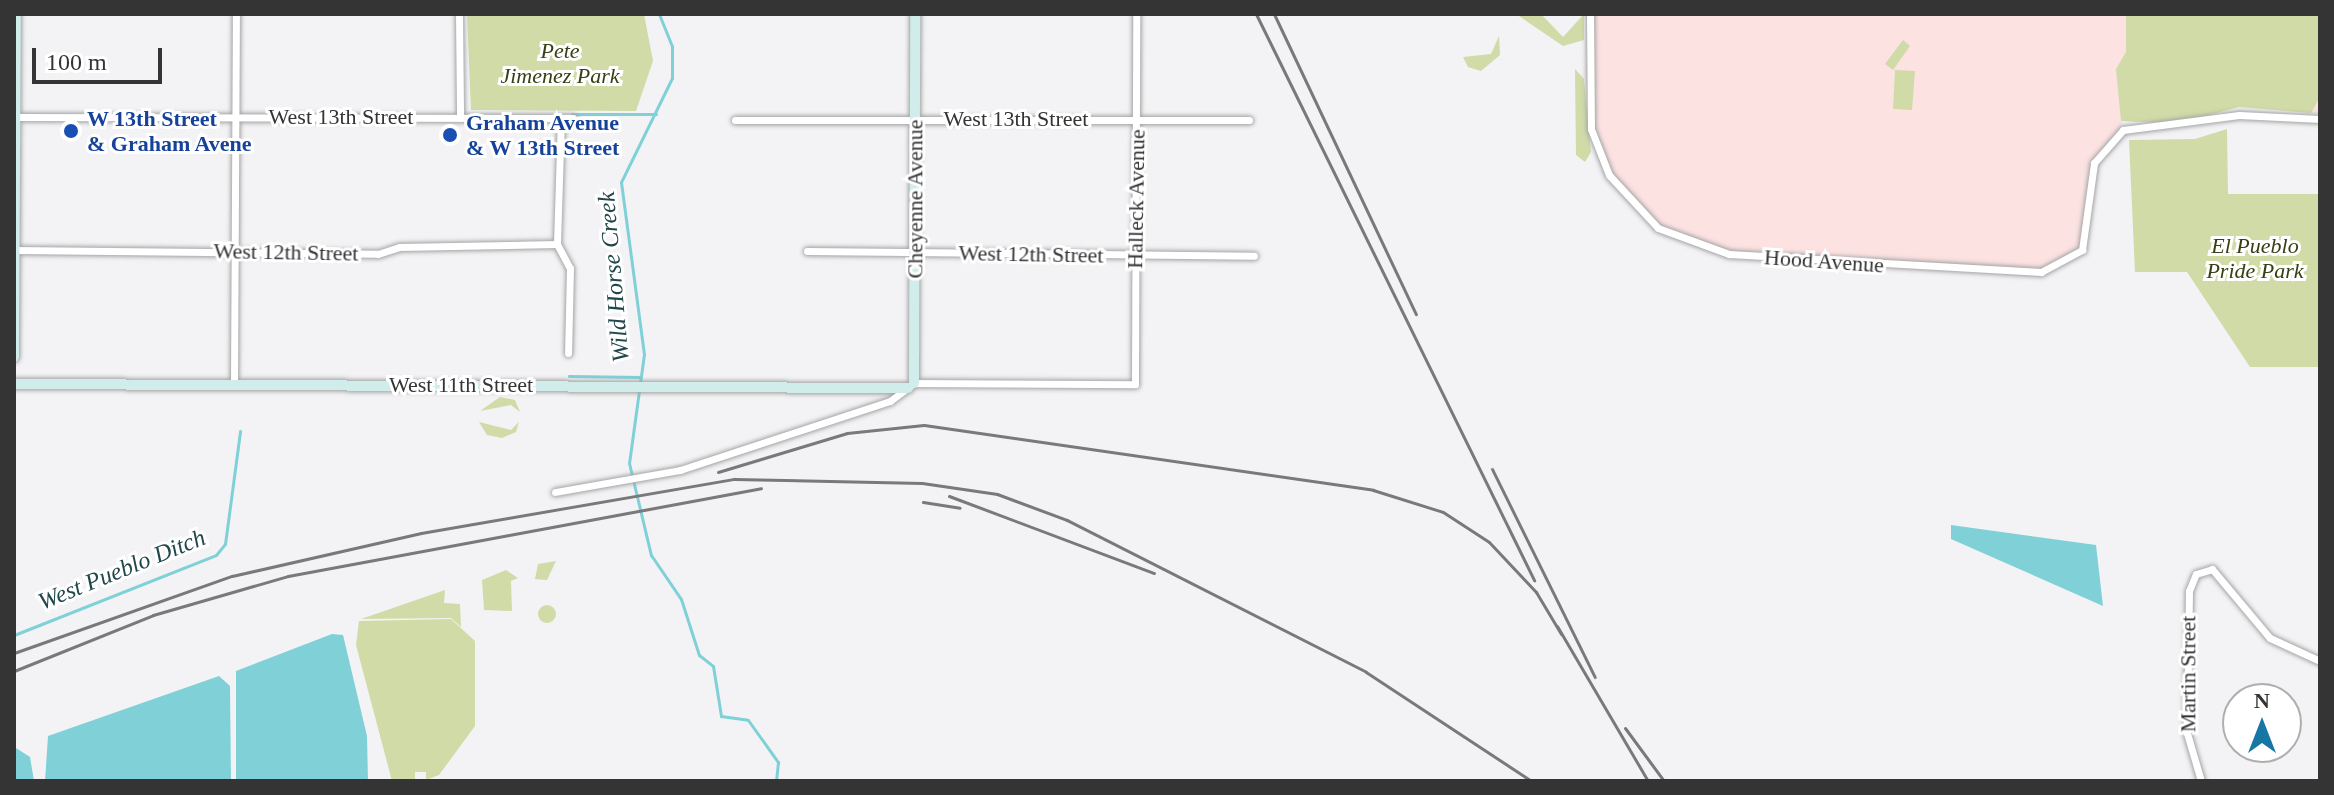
<!DOCTYPE html>
<style>
body{margin:0}
#map{position:relative;width:2334px;height:795px;overflow:hidden;background:#f3f3f5;font-family:"Times New Roman",serif}
div>[style]{position:absolute}
.medical>*{inset:0;background:#fde2e2}
.green>*{inset:0;background:#d0dba7}
.round{border-radius:50%}
.water>*{inset:0;background:#7fd1d7}
.stream>*{height:3px;margin:-1.5px;padding:0 1.5px;transform-origin:1.5px;border-radius:1.5px;background:#7fd1d7}
.roads{filter:drop-shadow(0 0 2px #a4a5a6) drop-shadow(0 0 2px #a4a5a6)}
.street>*{height:7px;margin:-3.5px;padding:0 3.5px;transform-origin:3.5px;border-radius:3.5px;background:#fff}
.secondary>*{height:10px;margin:-5px;padding:0 5px;transform-origin:5px;border-radius:5px;background:#d0edeb}
.rail>*{height:3px;margin:-1.5px;padding:0 1.5px;transform-origin:1.5px;border-radius:1.5px;background:#797979}
.dots>*{width:22px;height:22px;translate:-50% -50%;box-sizing:border-box;border:4px solid #fff;border-radius:50%}
span{translate:-50% -50%;white-space:nowrap;text-align:center;line-height:1.15;-webkit-text-stroke:6px #fff;paint-order:stroke}
.park-label{font-size:22px;color:#383f12;font-style:italic}
.street-label{font-size:22px;color:#343434}
.transit-label{font-size:22px;color:#164399;font-weight:700}
.left{translate:0 -50%;text-align:left}
.water-label{font-size:24px;color:#20474a;font-style:italic}
.frame{position:absolute;inset:0;border:16px solid #343434;pointer-events:none}
.north{position:absolute;left:2222px;top:683px;width:80px;height:80px;box-sizing:border-box;background:#fff;border:2px solid #aeaeae;border-radius:50%;rotate:0deg;font-size:22px;font-weight:700;line-height:32px;text-align:center;color:#343434}
.north::after{content:'';display:block;margin:auto;width:28px;height:36px;background:#1677a4;clip-path:polygon(50% 0,100% 100%,50% 72%,0 100%)}
.scale{position:absolute;left:32px;top:48px;width:130px;height:36px;box-sizing:border-box;border:4px solid #343434;border-top:0;padding-left:10px;font-size:24px;line-height:28px;white-space:nowrap;color:#343434;-webkit-text-stroke:6px #fff;paint-order:stroke}
</style>
<div id="map">
<div class="medical">
<div style="clip-path:polygon(1591px 14px,2320px 14px,2320px 114px,2239px 107px,2166px 124px,2122px 121px,2123px 130px,2094px 163px,2081px 250px,2041px 272px,1729px 253px,1658px 227px,1609px 174px,1594px 136px)"></div>
</div>
<div class="green">
<div style="clip-path:polygon(467px 14px,644px 14px,653px 61px,636px 111px,471px 110px)"></div>
<div style="clip-path:polygon(1541px 14px,1563px 37px,1584px 14px,1584px 40px,1563px 46px,1519px 16px)"></div>
<div style="clip-path:polygon(2126px 14px,2320px 14px,2320px 97px,2311px 113px,2239px 107px,2179px 123px,2121px 121px,2116px 69px,2126px 52px)"></div>
<div style="clip-path:polygon(1499px 36px,1500px 55px,1481px 71px,1468px 67px,1463px 57px,1491px 54px)"></div>
<div style="clip-path:polygon(1903px 40px,1910px 46px,1893px 70px,1885px 64px)"></div>
<div style="clip-path:polygon(1575px 69px,1584px 79px,1591px 152px,1585px 162px,1576px 155px)"></div>
<div style="clip-path:polygon(1895px 70px,1915px 71px,1912px 110px,1893px 109px)"></div>
<div style="clip-path:polygon(2227px 129px,2228px 194px,2320px 194px,2320px 367px,2250px 367px,2187px 272px,2135px 272px,2129px 140px,2195px 139px)"></div>
<div style="clip-path:polygon(500px 397px,515px 400px,520px 412px,511px 405px,480px 411px)"></div>
<div style="clip-path:polygon(479px 422px,511px 430px,519px 422px,516px 432px,502px 438px,487px 435px)"></div>
<div style="clip-path:polygon(556px 561px,547px 580px,535px 579px,538px 564px)"></div>
<div style="clip-path:polygon(506px 570px,518px 578px,511px 581px,512px 611px,484px 610px,482px 580px)"></div>
<div style="clip-path:polygon(445px 590px,444px 603px,460px 604px,461px 627px,451px 618px,361px 619px)"></div>
<div class="round" style="left:538px;top:605px;width:18px;height:18px"></div>
<div style="clip-path:polygon(451px 619px,475px 641px,475px 726px,439px 775px,426px 780px,426px 772px,415px 772px,415px 781px,392px 781px,356px 645px,359px 621px)"></div>
</div>
<div class="water">
<div style="clip-path:polygon(1951px 525px,2096px 545px,2103px 606px,1951px 539px)"></div>
<div style="clip-path:polygon(332px 634px,343px 635px,367px 736px,368px 781px,236px 781px,236px 671px)"></div>
<div style="clip-path:polygon(219px 676px,230px 686px,231px 781px,45px 781px,48px 736px)"></div>
<div style="clip-path:polygon(16px 748px,30px 757px,34px 781px,14px 781px)"></div>
</div>
<div class="stream">
<div style="left:659px;top:14px;width:35px;rotate:68deg"></div>
<div style="left:672px;top:46px;width:32px;rotate:90deg"></div>
<div style="left:672px;top:78px;width:116px;rotate:116.1deg"></div>
<div style="left:621px;top:182px;width:174px;rotate:82.4deg"></div>
<div style="left:644px;top:354px;width:110px;rotate:97.8deg"></div>
<div style="left:629px;top:463px;width:95px;rotate:76.6deg"></div>
<div style="left:651px;top:555px;width:53px;rotate:55.7deg"></div>
<div style="left:681px;top:599px;width:59px;rotate:72.2deg"></div>
<div style="left:699px;top:655px;width:18px;rotate:38deg"></div>
<div style="left:713px;top:666px;width:51px;rotate:80.9deg"></div>
<div style="left:721px;top:716px;width:27px;rotate:8deg"></div>
<div style="left:748px;top:720px;width:52px;rotate:54.5deg"></div>
<div style="left:778px;top:762px;width:19px;rotate:96deg"></div>
<div style="left:572px;top:114px;width:84px"></div>
<div style="left:569px;top:376px;width:72px;rotate:0.8deg"></div>
<div style="left:14px;top:635px;width:217px;rotate:-21.6deg"></div>
<div style="left:216px;top:555px;width:14px;rotate:-51deg"></div>
<div style="left:225px;top:544px;width:114px;rotate:-82.4deg"></div>
</div>
<div class="roads">
<div class="street">
<div style="left:459px;top:14px;width:104px;rotate:89.4deg"></div>
<div style="left:1590px;top:14px;width:115px;rotate:89.5deg"></div>
<div style="left:1591px;top:129px;width:49px;rotate:68.6deg"></div>
<div style="left:1609px;top:175px;width:72px;rotate:47.2deg"></div>
<div style="left:1658px;top:228px;width:76px;rotate:20.1deg"></div>
<div style="left:1729px;top:254px;width:313px;rotate:3.3deg"></div>
<div style="left:2041px;top:272px;width:47px;rotate:-28.2deg"></div>
<div style="left:2082px;top:250px;width:88px;rotate:-82.1deg"></div>
<div style="left:2094px;top:163px;width:44px;rotate:-48.7deg"></div>
<div style="left:2123px;top:130px;width:117px;rotate:-7.4deg"></div>
<div style="left:2239px;top:115px;width:81px;rotate:2.8deg"></div>
<div style="left:14px;top:117px;width:559px;rotate:0.1deg"></div>
<div style="left:735px;top:120px;width:514px"></div>
<div style="left:557px;top:244px;width:126px;rotate:-88.2deg"></div>
<div style="left:557px;top:244px;width:27px;rotate:62deg"></div>
<div style="left:570px;top:268px;width:85px;rotate:91.3deg"></div>
<div style="left:14px;top:250px;width:364px;rotate:0.6deg"></div>
<div style="left:378px;top:254px;width:22px;rotate:-18deg"></div>
<div style="left:399px;top:247px;width:158px;rotate:-1.1deg"></div>
<div style="left:807px;top:251px;width:447px;rotate:0.6deg"></div>
<div style="left:234px;top:384px;width:370px;rotate:-89.7deg"></div>
<div style="left:555px;top:492px;width:127px;rotate:-10deg"></div>
<div style="left:680px;top:470px;width:221px;rotate:-18.2deg"></div>
<div style="left:890px;top:401px;width:30px;rotate:-37deg"></div>
<div style="left:914px;top:383px;width:221px;rotate:0.3deg"></div>
<div style="left:1135px;top:384px;width:370px;rotate:-89.8deg"></div>
<div style="left:2201px;top:781px;width:50px;rotate:-106.3deg"></div>
<div style="left:2187px;top:733px;width:142px;rotate:-89.2deg"></div>
<div style="left:2189px;top:591px;width:18px;rotate:-68deg"></div>
<div style="left:2196px;top:574px;width:17px;rotate:-17deg"></div>
<div style="left:2212px;top:569px;width:90px;rotate:50deg"></div>
<div style="left:2270px;top:638px;width:55px;rotate:24.7deg"></div>
</div>
<div class="secondary">
<div style="left:14px;top:357px;width:343px;rotate:-89.7deg"></div>
<div style="left:914px;top:383px;width:369px;rotate:-89.8deg"></div>
<div style="left:14px;top:384px;width:894px;rotate:0.26deg"></div>
</div>
</div>
<div class="rail">
<div style="left:1256px;top:14px;width:631px;rotate:63.84deg"></div>
<div style="left:1274px;top:14px;width:332px;rotate:64.7deg"></div>
<div style="left:1492px;top:469px;width:232px;rotate:63.7deg"></div>
<div style="left:718px;top:472px;width:135px;rotate:-16.8deg"></div>
<div style="left:847px;top:433px;width:77px;rotate:-5.9deg"></div>
<div style="left:924px;top:425px;width:454px;rotate:8.2deg"></div>
<div style="left:1373px;top:490px;width:73px;rotate:17.4deg"></div>
<div style="left:1443px;top:512px;width:55px;rotate:33.1deg"></div>
<div style="left:1489px;top:542px;width:69px;rotate:46.8deg"></div>
<div style="left:1536px;top:592px;width:49px;rotate:59.2deg"></div>
<div style="left:949px;top:496px;width:219px;rotate:20.6deg"></div>
<div style="left:923px;top:502px;width:37px;rotate:9deg"></div>
<div style="left:1557px;top:626px;width:180px;rotate:59.6deg"></div>
<div style="left:14px;top:653px;width:231px;rotate:-19.5deg"></div>
<div style="left:232px;top:576px;width:194px;rotate:-12.8deg"></div>
<div style="left:421px;top:533px;width:318px;rotate:-9.8deg"></div>
<div style="left:734px;top:479px;width:188px;rotate:1.2deg"></div>
<div style="left:922px;top:483px;width:76px;rotate:8.3deg"></div>
<div style="left:997px;top:494px;width:75px;rotate:20.4deg"></div>
<div style="left:1067px;top:520px;width:335px;rotate:26.9deg"></div>
<div style="left:1366px;top:672px;width:198px;rotate:33.4deg"></div>
<div style="left:14px;top:671px;width:150px;rotate:-21.9deg"></div>
<div style="left:153px;top:615px;width:141px;rotate:-16.1deg"></div>
<div style="left:288px;top:576px;width:481px;rotate:-10.5deg"></div>
<div style="left:1625px;top:728px;width:66px;rotate:53.7deg"></div>
</div>
<div class="dots">
<div style="left:71px;top:131px;background:#1a4fb4"></div>
<div style="left:450px;top:135px;background:#1a4fb4"></div>
</div>
<div class="park-label">
<span style="left:560px;top:63px">Pete<br>Jimenez Park</span>
<span style="left:2255px;top:258px">El Pueblo<br>Pride Park</span>
</div>
<div class="street-label">
<span style="left:341px;top:117px">West 13th Street</span>
<span style="left:1016px;top:119px">West 13th Street</span>
<span style="left:915px;top:199px;rotate:-90deg">Cheyenne Avenue</span>
<span style="left:1136px;top:199px;rotate:-89deg">Halleck Avenue</span>
<span style="left:286px;top:252px;rotate:1deg">West 12th Street</span>
<span style="left:1031px;top:254px;rotate:1deg">West 12th Street</span>
<span style="left:1824px;top:261px;rotate:4deg">Hood Avenue</span>
<span style="left:461px;top:385px">West 11th Street</span>
<span style="left:2188px;top:674px;rotate:-90deg">Martin Street</span>
</div>
<div class="transit-label">
<span class="left" style="left:87px;top:131px">W 13th Street<br>&amp; Graham Avene</span>
<span class="left" style="left:466px;top:135px">Graham Avenue<br>&amp; W 13th Street</span>
</div>
<div class="water-label">
<span style="left:614px;top:277px;rotate:-95deg">Wild Horse Creek</span>
<span style="left:122px;top:570px;rotate:-22deg">West Pueblo Ditch</span>
</div>
<div class="frame"></div>
<div class="north">N</div>
<div class="scale">100 m</div>
</div>
